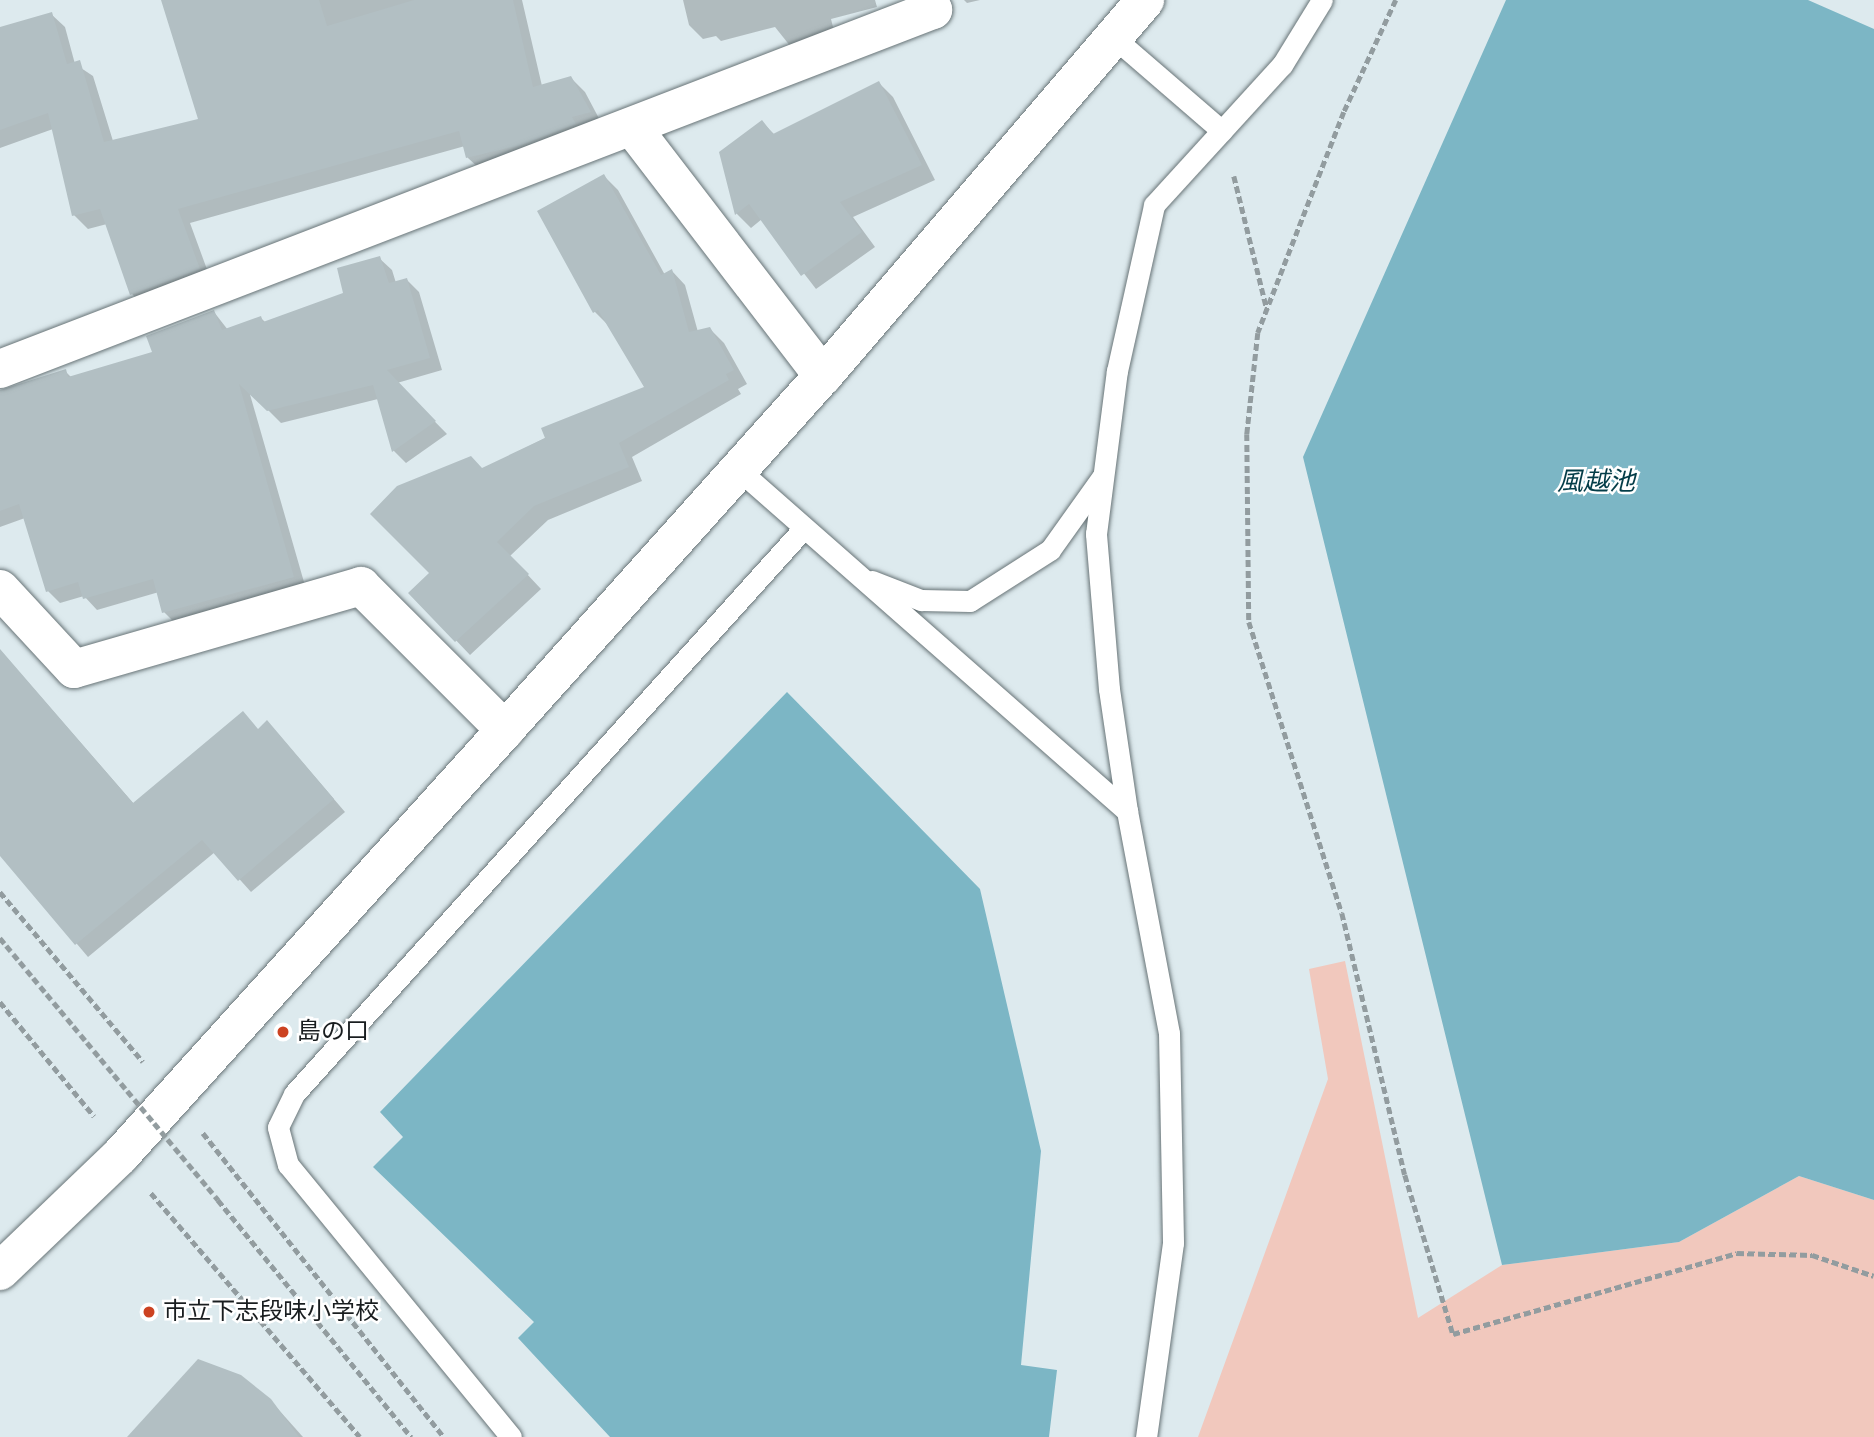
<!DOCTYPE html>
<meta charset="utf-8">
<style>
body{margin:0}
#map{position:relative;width:1874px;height:1437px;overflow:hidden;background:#ddeaee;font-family:"Source Sans 3","Noto Sans JP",sans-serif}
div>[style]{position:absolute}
.green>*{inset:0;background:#f1c8bd}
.water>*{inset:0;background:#7cb6c5}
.shadow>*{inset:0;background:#0003}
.building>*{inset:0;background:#b2bfc3}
.path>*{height:4.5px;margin-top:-2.25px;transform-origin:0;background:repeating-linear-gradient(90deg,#929c9f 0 7px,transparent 0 10.5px)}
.roads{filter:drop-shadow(0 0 2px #687477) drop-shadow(0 0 2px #687477)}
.lane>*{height:21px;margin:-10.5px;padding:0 10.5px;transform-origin:10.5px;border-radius:10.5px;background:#fff}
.street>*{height:38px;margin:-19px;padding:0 19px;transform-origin:19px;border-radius:19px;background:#fff}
.secondary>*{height:38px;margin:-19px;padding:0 19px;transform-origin:19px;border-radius:19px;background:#fff}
.path-bridge>*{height:4.5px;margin-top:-2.25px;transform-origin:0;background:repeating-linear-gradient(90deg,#929c9f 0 7px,transparent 0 10.5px)}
.dots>*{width:19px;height:19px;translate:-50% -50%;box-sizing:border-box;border:4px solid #fff;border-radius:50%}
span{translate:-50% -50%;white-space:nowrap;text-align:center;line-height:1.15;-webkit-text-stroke:5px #fff;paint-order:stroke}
.poi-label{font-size:24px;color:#191d1f}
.left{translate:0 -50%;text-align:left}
.water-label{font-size:26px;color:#043d48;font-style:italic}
</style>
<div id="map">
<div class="green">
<div style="clip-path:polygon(1345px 961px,1418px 1318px,1502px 1265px,1679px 1242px,1799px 1176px,1874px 1200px,1874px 1437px,1198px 1437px,1328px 1079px,1309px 969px)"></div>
</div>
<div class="water">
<div style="clip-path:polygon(1506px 0,1808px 0,1874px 29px,1874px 1200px,1799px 1176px,1679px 1242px,1502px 1265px,1303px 457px)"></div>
<div style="clip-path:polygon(787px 692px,980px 889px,1041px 1151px,1021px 1365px,1057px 1370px,1049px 1437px,610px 1437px,518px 1338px,534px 1322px,373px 1167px,403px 1137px,380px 1112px)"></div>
</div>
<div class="shadow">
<div style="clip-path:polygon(163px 0,522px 0,542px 86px,571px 78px,585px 92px,603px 126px,482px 171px,468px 158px,465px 146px,190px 223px,212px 283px,146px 308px,132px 294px,107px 224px,88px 229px,74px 215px,53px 129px,0 148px,0 32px,51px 14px,65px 27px,75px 64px,93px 76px,113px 141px,201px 121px)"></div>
<div style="clip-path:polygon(683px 0,875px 0,877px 7px,831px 19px,835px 35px,791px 47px,775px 27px,721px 41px,716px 36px,703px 39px,689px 25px)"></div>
<div style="clip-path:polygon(964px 0,980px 0,967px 3px)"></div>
<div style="clip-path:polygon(879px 83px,893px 97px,935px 180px,853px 217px,875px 247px,816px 289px,762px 219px,751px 228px,737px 214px,721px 152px,762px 122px,775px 135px)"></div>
<div style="clip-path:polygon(604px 176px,618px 190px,665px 275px,672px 271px,685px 285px,698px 332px,710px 329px,724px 343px,747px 384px,738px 389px,741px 394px,632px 457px,642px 481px,548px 520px,510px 556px,541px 589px,470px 655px,411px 593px,432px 573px,482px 470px,646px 387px,609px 326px,595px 312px)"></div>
<div style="clip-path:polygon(379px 258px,392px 270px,396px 283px,407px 280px,419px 292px,442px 370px,397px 383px,447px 434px,406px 463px,394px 451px,378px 399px,281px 423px,249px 391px,306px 589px,176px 624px,164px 612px,159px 592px,97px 610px,84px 596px,60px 603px,48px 591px,25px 518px,0 527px,0 394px,65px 371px,72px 378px,155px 353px,214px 312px,228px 330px,261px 318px,266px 323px,345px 294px)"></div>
<div style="clip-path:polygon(0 650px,134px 804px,259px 730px,279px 735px,345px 812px,251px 892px,215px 852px,88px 957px,0 853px)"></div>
<div style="clip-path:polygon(270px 1400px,303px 1437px,129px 1437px)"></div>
</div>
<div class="building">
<div style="clip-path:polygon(161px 0,319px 0,327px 26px,414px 0,513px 0,533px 87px,571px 76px,591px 112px,572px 117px,576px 124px,521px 145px,466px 158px,459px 131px,178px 209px,200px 269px,130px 295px,100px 209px,72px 216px,48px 113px,0 130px,0 27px,52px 12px,67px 64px,80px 60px,104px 142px,198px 119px)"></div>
<div style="clip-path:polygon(879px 81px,922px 165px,840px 202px,862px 232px,801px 276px,749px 204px,735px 215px,719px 152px,762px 120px,773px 134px)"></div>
<div style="clip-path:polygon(604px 174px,661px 275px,672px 269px,689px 332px,710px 327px,734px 370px,726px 374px,729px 380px,619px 443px,629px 467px,534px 506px,497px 542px,529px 574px,455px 642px,408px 593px,429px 573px,370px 514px,397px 486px,471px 456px,482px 468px,545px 438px,541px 428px,644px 387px,598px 310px,593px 313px,537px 211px)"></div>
<div style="clip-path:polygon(380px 256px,389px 283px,407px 278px,430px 358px,387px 370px,436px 421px,392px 452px,373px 385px,267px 411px,239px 384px,294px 577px,162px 613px,153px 579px,83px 599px,78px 582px,46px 592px,19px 504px,0 511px,0 390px,66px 369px,68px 377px,152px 352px,146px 336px,214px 310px,222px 330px,261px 316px,263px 322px,343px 293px,337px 268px)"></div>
<div style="clip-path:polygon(0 649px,133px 803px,243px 711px,258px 729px,267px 720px,334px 799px,238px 881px,202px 840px,75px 945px,0 856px)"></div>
<div style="clip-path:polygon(198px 1359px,241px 1375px,271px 1399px,299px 1437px,127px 1437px)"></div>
</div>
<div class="path">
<div style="left:1396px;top:0;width:123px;rotate:114.9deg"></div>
<div style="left:1344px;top:112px;width:237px;rotate:111.3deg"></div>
<div style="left:1258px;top:333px;width:102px;rotate:96.2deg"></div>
<div style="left:1247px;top:434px;width:188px;rotate:89.4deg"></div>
<div style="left:1249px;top:622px;width:305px;rotate:72.3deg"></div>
<div style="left:1342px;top:913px;width:269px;rotate:76.5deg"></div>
<div style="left:1405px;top:1175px;width:166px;rotate:73.2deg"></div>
<div style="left:1453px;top:1334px;width:295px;rotate:-15.9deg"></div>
<div style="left:1737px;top:1253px;width:75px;rotate:1.5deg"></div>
<div style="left:1812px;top:1255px;width:65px;rotate:18.7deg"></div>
<div style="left:1234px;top:176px;width:137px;rotate:76.1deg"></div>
<div style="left:0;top:892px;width:222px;rotate:49.9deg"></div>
<div style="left:0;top:1002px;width:148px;rotate:50.5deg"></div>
<div style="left:203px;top:1133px;width:388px;rotate:51.6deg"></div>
<div style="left:151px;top:1193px;width:321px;rotate:49.4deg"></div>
<div style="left:218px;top:1200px;width:306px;rotate:50.8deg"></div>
</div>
<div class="roads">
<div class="lane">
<div style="left:1112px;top:36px;width:145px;rotate:40.8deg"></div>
<div style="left:739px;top:470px;width:517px;rotate:41.31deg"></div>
<div style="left:1127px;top:811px;width:226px;rotate:79.3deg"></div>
<div style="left:1169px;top:1033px;width:210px;rotate:88.9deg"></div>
<div style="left:1173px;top:1243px;width:196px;rotate:97.9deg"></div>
<div style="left:872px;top:581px;width:53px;rotate:21.2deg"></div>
<div style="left:921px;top:600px;width:49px;rotate:1.2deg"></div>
<div style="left:970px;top:601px;width:95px;rotate:-32.5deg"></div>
<div style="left:1050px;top:550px;width:90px;rotate:-54.5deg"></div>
<div style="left:1127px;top:811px;width:123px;rotate:-98.4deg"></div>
<div style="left:1109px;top:689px;width:156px;rotate:-94.8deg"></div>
<div style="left:1096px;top:534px;width:164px;rotate:-82.7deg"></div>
<div style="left:1117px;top:371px;width:170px;rotate:-77.4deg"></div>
<div style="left:1154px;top:205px;width:190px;rotate:-47.6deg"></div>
<div style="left:1282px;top:65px;width:76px;rotate:-58.4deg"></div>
<div style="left:511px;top:1437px;width:352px;rotate:-129.3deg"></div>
<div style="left:288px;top:1165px;width:39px;rotate:-105deg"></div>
<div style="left:278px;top:1127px;width:37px;rotate:-64deg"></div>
<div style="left:294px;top:1094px;width:762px;rotate:-47.98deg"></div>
</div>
<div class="street">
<div style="left:632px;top:127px;width:314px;rotate:52.5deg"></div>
<div style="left:0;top:369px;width:1000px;rotate:-21.05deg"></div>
<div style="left:933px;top:10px;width:11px;rotate:-117deg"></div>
<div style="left:0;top:589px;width:109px;rotate:47.2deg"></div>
<div style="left:74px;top:669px;width:299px;rotate:-16.1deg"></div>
<div style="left:361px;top:586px;width:204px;rotate:45deg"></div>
</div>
<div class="secondary">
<div style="left:0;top:1271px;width:166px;rotate:-43.8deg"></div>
<div style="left:120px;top:1156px;width:574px;rotate:-47.89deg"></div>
<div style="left:505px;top:730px;width:476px;rotate:-48.1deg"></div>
<div style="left:823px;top:376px;width:495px;rotate:-49.4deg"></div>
</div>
</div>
<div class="path-bridge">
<div style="left:0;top:938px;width:341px;rotate:50.2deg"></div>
</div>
<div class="dots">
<div style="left:283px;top:1032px;background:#cc4221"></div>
<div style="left:149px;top:1312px;background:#cc4221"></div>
</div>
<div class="poi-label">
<span class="left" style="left:297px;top:1032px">島の口</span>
<span class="left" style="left:163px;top:1312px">市立下志段味小学校</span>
</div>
<div class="water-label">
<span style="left:1596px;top:482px">風越池</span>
</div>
</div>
